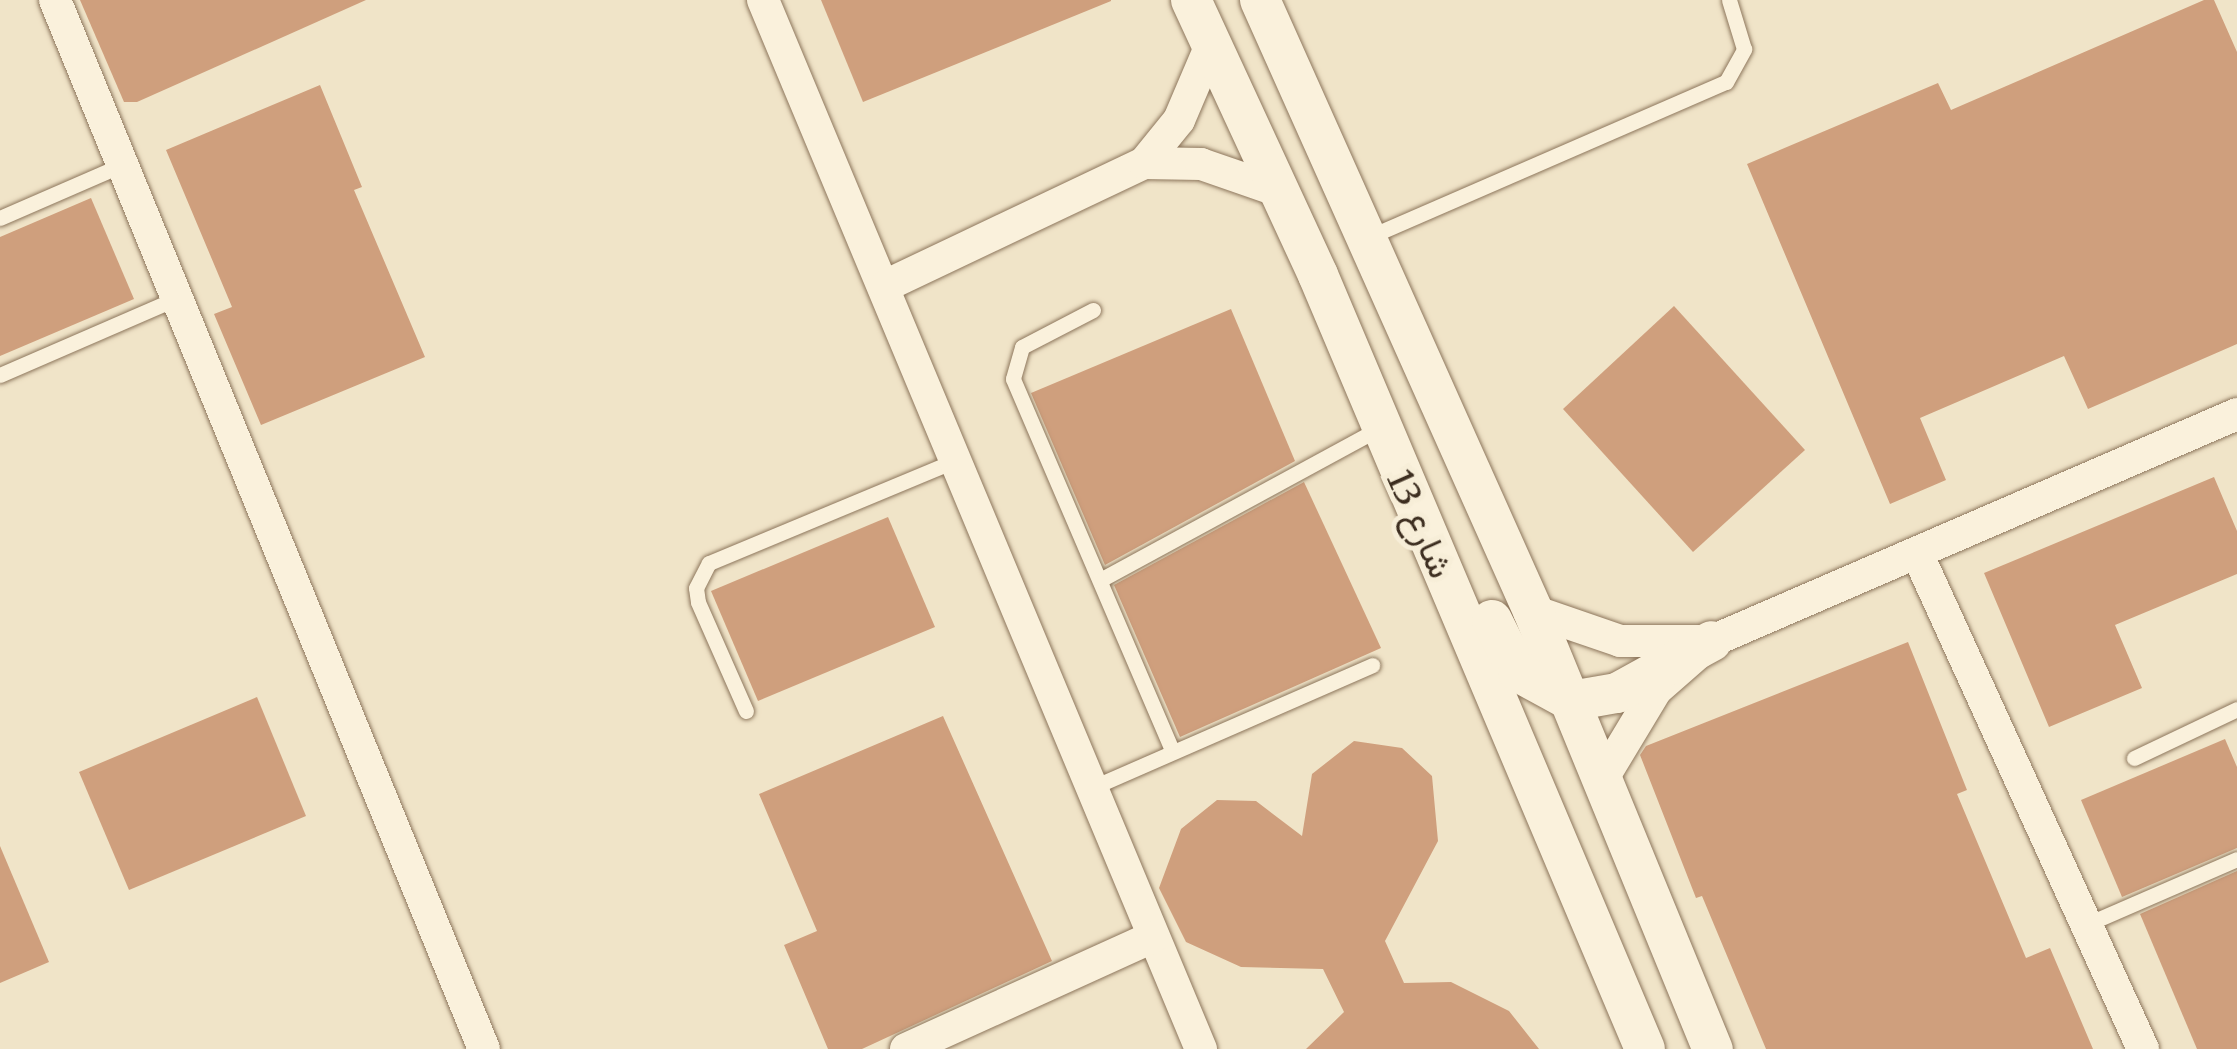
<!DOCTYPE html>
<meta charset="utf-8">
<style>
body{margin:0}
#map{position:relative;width:2237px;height:1049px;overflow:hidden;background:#f0e4c8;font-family:Merriweather,Vazirmatn,serif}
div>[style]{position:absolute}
.building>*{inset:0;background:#cf9f7d}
.roads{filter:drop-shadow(0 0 2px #8d765c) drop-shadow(0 0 2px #8d765c)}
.service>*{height:15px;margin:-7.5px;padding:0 7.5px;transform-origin:7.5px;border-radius:7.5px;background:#faf1dc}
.minor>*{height:32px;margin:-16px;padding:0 16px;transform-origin:16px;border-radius:16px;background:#faf1dc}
.tertiary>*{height:40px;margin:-20px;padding:0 20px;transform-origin:20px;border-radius:20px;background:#faf1dc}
span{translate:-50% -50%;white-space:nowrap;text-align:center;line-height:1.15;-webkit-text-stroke:10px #f7eed8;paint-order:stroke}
.street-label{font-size:35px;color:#3d2e20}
</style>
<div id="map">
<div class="building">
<div style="clip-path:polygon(80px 0,366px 0,137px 102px,124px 102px)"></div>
<div style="clip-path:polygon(821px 0,1111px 0,1111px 1px,863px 102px)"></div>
<div style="clip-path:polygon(2204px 0,2214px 0,2237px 52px,2237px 344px,2088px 409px,2064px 356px,1920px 418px,1946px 480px,1890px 504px,1747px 164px,1938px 83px,1951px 110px)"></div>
<div style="clip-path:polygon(320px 85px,362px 187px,354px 190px,425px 357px,261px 425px,214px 314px,232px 307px,166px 150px)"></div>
<div style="clip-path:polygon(91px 198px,134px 299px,0 356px,0 237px)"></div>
<div style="clip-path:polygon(1674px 306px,1805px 450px,1693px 552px,1563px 409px)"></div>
<div style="clip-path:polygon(1231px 309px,1295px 461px,1105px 565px,1031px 393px)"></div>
<div style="clip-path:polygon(2214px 477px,2237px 531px,2237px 574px,2115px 625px,2142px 688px,2049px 727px,1984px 573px)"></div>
<div style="clip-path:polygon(1304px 482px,1381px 648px,1180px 737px,1114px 585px)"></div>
<div style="clip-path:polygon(888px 517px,935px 627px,758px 701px,711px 591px)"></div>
<div style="clip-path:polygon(1908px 642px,1967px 790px,1957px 794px,2026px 958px,2050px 948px,2093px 1049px,1766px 1049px,1702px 896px,1696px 898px,1640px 755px,1646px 746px)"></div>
<div style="clip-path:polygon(257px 697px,306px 816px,129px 890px,79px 772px)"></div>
<div style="clip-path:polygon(943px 716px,1052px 961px,862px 1049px,828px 1049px,784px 945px,817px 931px,759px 794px)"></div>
<div style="clip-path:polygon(2225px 739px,2237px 767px,2237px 848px,2122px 897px,2081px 800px)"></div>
<div style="clip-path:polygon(1354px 741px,1402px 748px,1432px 776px,1438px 841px,1385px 941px,1404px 983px,1451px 982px,1509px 1011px,1539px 1049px,1306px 1049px,1344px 1012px,1323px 969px,1241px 967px,1186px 942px,1159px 888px,1181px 829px,1217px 800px,1256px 801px,1302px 836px,1312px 774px)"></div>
<div style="clip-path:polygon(0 846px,49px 962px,0 983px)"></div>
<div style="clip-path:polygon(2237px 871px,2237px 1049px,2197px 1049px,2140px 914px)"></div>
</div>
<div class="roads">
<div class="service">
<div style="left:0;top:218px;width:133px;rotate:-23.5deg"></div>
<div style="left:1369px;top:237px;width:389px;rotate:-23.5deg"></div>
<div style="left:1726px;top:82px;width:38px;rotate:-61deg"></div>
<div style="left:1744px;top:49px;width:51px;rotate:-107deg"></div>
<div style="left:1093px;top:310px;width:80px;rotate:152.5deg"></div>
<div style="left:1022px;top:347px;width:33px;rotate:106deg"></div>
<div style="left:1013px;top:379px;width:404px;rotate:66.8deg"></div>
<div style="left:0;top:375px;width:193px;rotate:-23.5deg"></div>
<div style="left:1100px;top:580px;width:316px;rotate:-28.5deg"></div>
<div style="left:746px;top:711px;width:119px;rotate:-113.8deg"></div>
<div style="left:698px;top:602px;width:14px;rotate:-98deg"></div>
<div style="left:696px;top:588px;width:28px;rotate:-63deg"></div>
<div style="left:709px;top:563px;width:268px;rotate:-22.6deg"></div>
<div style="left:2134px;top:758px;width:114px;rotate:-25.4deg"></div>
<div style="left:1091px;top:788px;width:307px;rotate:-23.6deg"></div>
<div style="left:2090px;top:923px;width:160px;rotate:-23.5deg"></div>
</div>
<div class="minor">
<div style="left:55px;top:0;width:1133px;rotate:67.76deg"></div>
<div style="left:763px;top:0;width:1137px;rotate:67.34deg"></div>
<div style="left:1144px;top:163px;width:57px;rotate:1deg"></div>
<div style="left:1201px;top:164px;width:86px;rotate:19.1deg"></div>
<div style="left:887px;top:285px;width:284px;rotate:-25.4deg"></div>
<div style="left:1144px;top:163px;width:55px;rotate:-50.9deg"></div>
<div style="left:1179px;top:120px;width:82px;rotate:-66.9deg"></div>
<div style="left:1917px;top:553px;width:545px;rotate:65.5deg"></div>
<div style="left:1533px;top:611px;width:92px;rotate:19deg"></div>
<div style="left:1620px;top:641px;width:87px"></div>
<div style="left:1603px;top:778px;width:103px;rotate:-58.9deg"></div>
<div style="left:1656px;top:690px;width:74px;rotate:-41.2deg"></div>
<div style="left:1712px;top:641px;width:572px;rotate:-23.38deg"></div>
<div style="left:906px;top:1049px;width:271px;rotate:-24.4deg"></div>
</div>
<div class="tertiary">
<div style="left:1191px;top:0;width:303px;rotate:65.2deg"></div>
<div style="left:1318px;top:275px;width:840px;rotate:67.1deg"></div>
<div style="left:1260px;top:0;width:669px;rotate:65.92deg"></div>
<div style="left:1533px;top:611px;width:474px;rotate:67.7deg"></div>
<div style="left:1492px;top:620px;width:58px;rotate:63.4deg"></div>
<div style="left:1518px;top:672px;width:60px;rotate:28.7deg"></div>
<div style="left:1571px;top:701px;width:47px;rotate:-9.9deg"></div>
<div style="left:1617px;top:693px;width:108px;rotate:-28.7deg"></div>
</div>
</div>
<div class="street-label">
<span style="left:1420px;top:524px;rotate:66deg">شارع 13</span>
</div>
</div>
